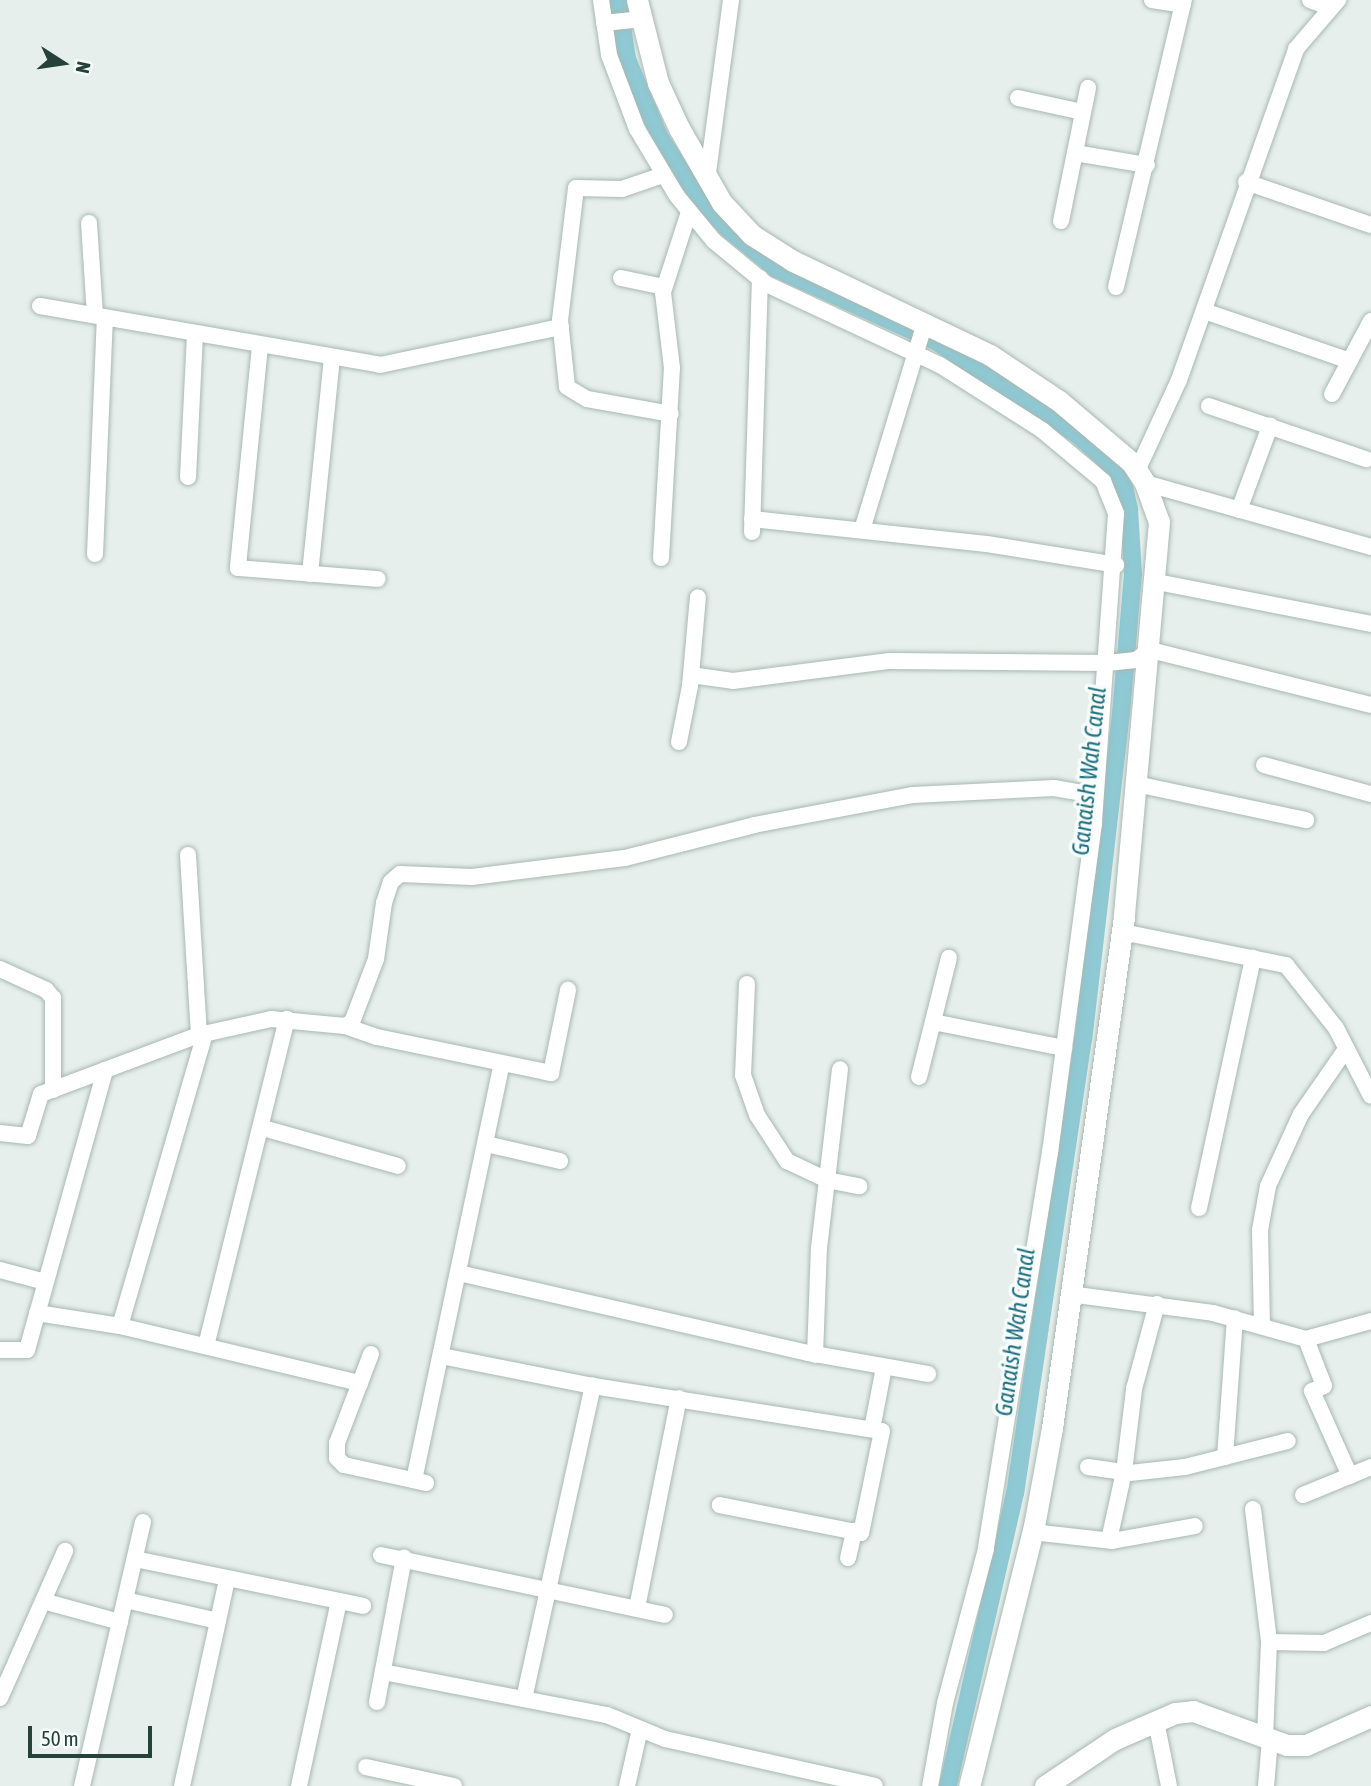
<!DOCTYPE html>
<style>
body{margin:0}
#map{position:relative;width:1371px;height:1786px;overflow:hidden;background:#e6efeb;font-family:"Asap Condensed",sans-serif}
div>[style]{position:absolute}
.canal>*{height:18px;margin:-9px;padding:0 9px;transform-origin:9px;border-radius:9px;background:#8ec9d4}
.roads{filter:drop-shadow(0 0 2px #a8b8b2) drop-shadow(0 0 2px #a8b8b2)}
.street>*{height:16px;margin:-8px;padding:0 8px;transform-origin:8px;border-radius:8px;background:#fff}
.secondary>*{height:21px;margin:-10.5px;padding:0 10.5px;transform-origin:10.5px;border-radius:10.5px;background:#fff}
span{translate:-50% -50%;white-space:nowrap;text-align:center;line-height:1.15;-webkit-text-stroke:7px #f7fbf9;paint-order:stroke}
.water-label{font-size:24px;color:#1c6f80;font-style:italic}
.north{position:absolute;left:28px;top:28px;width:70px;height:70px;-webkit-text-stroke:5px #f7fbf9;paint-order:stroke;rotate:102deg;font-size:19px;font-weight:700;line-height:28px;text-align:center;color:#24423a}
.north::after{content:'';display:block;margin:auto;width:24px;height:32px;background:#24423a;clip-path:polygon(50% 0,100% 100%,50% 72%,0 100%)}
.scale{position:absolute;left:28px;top:1726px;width:124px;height:32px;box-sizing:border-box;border:4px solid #24423a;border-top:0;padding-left:9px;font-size:21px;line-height:24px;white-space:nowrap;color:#24423a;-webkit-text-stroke:5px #f7fbf9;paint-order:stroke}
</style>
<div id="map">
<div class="canal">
<div style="left:618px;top:0;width:60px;rotate:81.3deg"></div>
<div style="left:627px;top:59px;width:83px;rotate:67.4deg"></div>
<div style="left:659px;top:136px;width:80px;rotate:57.3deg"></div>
<div style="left:702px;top:203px;width:35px;rotate:45deg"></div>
<div style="left:727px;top:228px;width:65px;rotate:39.4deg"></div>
<div style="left:777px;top:269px;width:176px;rotate:24.5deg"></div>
<div style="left:937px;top:342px;width:170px;rotate:33.5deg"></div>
<div style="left:1079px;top:436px;width:40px;rotate:42deg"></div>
<div style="left:1109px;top:463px;width:28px;rotate:58deg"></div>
<div style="left:1124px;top:487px;width:23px;rotate:77deg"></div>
<div style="left:1129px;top:509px;width:65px;rotate:86.5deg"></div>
<div style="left:1133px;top:574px;width:140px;rotate:94.9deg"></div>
<div style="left:1121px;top:713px;width:328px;rotate:96.6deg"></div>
<div style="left:1083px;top:1039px;width:459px;rotate:98.5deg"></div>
<div style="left:1015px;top:1493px;width:301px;rotate:102.9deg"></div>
</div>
<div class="roads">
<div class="street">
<div style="left:601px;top:0;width:56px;rotate:81.7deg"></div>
<div style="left:609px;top:55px;width:79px;rotate:69.3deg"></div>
<div style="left:637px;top:129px;width:78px;rotate:59.2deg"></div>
<div style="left:677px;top:196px;width:58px;rotate:50.6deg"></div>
<div style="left:714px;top:241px;width:67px;rotate:39.6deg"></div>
<div style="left:766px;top:284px;width:192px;rotate:25deg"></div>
<div style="left:940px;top:365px;width:121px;rotate:32.5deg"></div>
<div style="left:1042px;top:430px;width:80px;rotate:39.9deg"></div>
<div style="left:1103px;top:481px;width:35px;rotate:68deg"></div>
<div style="left:1116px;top:514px;width:310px;rotate:94.1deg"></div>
<div style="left:1094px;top:823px;width:332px;rotate:97.6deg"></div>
<div style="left:1050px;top:1152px;width:402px;rotate:99.2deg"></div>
<div style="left:986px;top:1549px;width:159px;rotate:104.9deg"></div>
<div style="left:945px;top:1703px;width:84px;rotate:100.2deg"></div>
<div style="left:1152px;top:0;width:31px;rotate:9deg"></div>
<div style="left:1310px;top:0;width:22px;rotate:21deg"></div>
<div style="left:604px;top:23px;width:36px;rotate:-6deg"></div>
<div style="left:1018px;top:98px;width:66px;rotate:12.2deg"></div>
<div style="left:1075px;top:153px;width:73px;rotate:9.5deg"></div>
<div style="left:663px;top:175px;width:43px;rotate:161.1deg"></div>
<div style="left:622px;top:189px;width:46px;rotate:-178.8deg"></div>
<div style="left:576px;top:188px;width:133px;rotate:96.9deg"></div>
<div style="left:560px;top:320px;width:67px;rotate:84deg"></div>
<div style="left:567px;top:387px;width:23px;rotate:31deg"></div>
<div style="left:587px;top:399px;width:85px;rotate:10.1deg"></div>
<div style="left:707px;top:180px;width:182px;rotate:-82.4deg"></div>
<div style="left:1246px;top:182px;width:132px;rotate:19deg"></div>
<div style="left:1061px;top:221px;width:136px;rotate:-78.5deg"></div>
<div style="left:89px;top:223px;width:92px;rotate:86.3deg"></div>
<div style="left:621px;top:278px;width:44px;rotate:11.8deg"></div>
<div style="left:1116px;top:287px;width:295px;rotate:-76.7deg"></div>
<div style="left:40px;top:306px;width:345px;rotate:9.8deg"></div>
<div style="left:380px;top:365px;width:185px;rotate:-11.9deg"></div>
<div style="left:1204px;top:311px;width:154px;rotate:18.9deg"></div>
<div style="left:260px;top:346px;width:223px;rotate:95.7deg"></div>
<div style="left:238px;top:568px;width:140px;rotate:4.5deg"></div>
<div style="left:1332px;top:394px;width:83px;rotate:-61.9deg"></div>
<div style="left:1209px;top:406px;width:166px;rotate:18.7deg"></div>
<div style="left:1137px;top:471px;width:100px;rotate:-65.2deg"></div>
<div style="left:1179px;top:380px;width:351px;rotate:-70.5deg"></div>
<div style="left:1296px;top:49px;width:65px;rotate:-49.4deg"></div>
<div style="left:188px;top:477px;width:143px;rotate:-87.2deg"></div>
<div style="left:1145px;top:483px;width:235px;rotate:15.8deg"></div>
<div style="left:1239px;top:510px;width:90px;rotate:-69.7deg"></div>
<div style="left:752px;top:519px;width:236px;rotate:6.1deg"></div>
<div style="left:987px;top:544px;width:131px;rotate:9.2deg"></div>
<div style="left:862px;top:530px;width:217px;rotate:-73.1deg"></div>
<div style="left:752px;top:532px;width:254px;rotate:-88.2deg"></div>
<div style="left:95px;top:554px;width:236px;rotate:-87.6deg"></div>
<div style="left:661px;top:558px;width:190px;rotate:-86.7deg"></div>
<div style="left:672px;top:368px;width:77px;rotate:-96.8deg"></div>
<div style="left:663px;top:292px;width:84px;rotate:-72deg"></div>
<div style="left:310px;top:574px;width:216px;rotate:-84.2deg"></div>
<div style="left:1157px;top:582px;width:218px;rotate:11.1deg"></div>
<div style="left:691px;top:675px;width:42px;rotate:8.1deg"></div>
<div style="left:733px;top:681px;width:158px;rotate:-7.3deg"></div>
<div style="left:890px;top:661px;width:217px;rotate:0.5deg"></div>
<div style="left:1107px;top:663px;width:29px;rotate:-6deg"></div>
<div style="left:1136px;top:660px;width:17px;rotate:-36deg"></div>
<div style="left:1150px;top:650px;width:228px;rotate:14deg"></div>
<div style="left:679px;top:742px;width:57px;rotate:-78.9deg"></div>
<div style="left:690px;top:686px;width:89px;rotate:-84.9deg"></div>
<div style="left:1264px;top:765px;width:111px;rotate:15.2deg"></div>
<div style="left:1136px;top:784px;width:174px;rotate:12deg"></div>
<div style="left:188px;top:855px;width:180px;rotate:86.5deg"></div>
<div style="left:1122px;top:932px;width:167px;rotate:11.4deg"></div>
<div style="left:1286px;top:965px;width:80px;rotate:51.6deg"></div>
<div style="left:1336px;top:1028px;width:76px;rotate:62.8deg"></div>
<div style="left:0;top:969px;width:51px;rotate:24.5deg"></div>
<div style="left:46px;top:990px;width:11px;rotate:49deg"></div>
<div style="left:53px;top:998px;width:92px;rotate:90deg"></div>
<div style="left:747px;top:984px;width:91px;rotate:92.5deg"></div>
<div style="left:743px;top:1075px;width:42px;rotate:70.7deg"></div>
<div style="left:757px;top:1115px;width:55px;rotate:56.9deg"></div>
<div style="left:787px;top:1161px;width:44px;rotate:25.4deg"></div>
<div style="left:827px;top:1180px;width:33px;rotate:11deg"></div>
<div style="left:933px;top:1022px;width:134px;rotate:11.2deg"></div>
<div style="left:345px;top:1026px;width:8px;rotate:-30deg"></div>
<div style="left:352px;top:1022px;width:67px;rotate:-69.1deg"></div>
<div style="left:376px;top:959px;width:57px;rotate:-81.9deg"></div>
<div style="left:384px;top:903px;width:22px;rotate:-72deg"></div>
<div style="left:391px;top:882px;width:12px;rotate:-42deg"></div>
<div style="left:400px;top:874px;width:72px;rotate:2.4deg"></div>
<div style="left:472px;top:877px;width:154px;rotate:-7.1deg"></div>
<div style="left:625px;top:858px;width:133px;rotate:-14.3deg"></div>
<div style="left:754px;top:825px;width:162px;rotate:-10.7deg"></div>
<div style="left:913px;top:795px;width:141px;rotate:-2.8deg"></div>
<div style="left:1054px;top:788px;width:27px;rotate:10deg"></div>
<div style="left:1081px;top:793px;width:15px;rotate:-20deg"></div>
<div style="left:919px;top:1077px;width:123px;rotate:-75.9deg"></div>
<div style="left:263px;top:1128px;width:140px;rotate:15.7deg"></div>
<div style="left:0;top:1133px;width:28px;rotate:6deg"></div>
<div style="left:28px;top:1136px;width:44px;rotate:-72.8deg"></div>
<div style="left:41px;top:1094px;width:169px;rotate:-20.5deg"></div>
<div style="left:199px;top:1035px;width:74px;rotate:-12.5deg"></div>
<div style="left:271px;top:1019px;width:74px;rotate:5.4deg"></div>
<div style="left:345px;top:1026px;width:34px;rotate:19deg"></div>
<div style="left:377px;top:1037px;width:178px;rotate:11.7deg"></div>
<div style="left:551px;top:1073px;width:85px;rotate:-78.4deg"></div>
<div style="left:486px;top:1144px;width:76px;rotate:12.9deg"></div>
<div style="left:1199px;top:1208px;width:256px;rotate:-77.8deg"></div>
<div style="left:0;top:1270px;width:47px;rotate:14.9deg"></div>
<div style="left:459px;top:1273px;width:359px;rotate:12.9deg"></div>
<div style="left:809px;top:1353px;width:121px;rotate:10deg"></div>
<div style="left:1069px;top:1294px;width:145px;rotate:7.5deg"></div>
<div style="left:1213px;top:1313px;width:97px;rotate:15.6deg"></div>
<div style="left:1306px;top:1339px;width:67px;rotate:-15.5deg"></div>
<div style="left:37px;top:1313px;width:84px;rotate:8.9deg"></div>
<div style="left:120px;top:1326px;width:247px;rotate:13.4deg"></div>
<div style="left:120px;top:1326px;width:305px;rotate:-73.8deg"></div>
<div style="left:1262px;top:1326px;width:96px;rotate:-91.2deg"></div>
<div style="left:1260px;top:1230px;width:45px;rotate:-79.7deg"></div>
<div style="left:1268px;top:1186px;width:79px;rotate:-65.4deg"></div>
<div style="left:1301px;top:1114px;width:79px;rotate:-55.3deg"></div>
<div style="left:1306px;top:1339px;width:50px;rotate:69deg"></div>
<div style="left:1324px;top:1386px;width:13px;rotate:157deg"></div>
<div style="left:1312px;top:1391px;width:93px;rotate:65.9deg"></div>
<div style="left:206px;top:1346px;width:337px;rotate:-76.1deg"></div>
<div style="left:0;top:1350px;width:27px"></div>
<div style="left:27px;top:1350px;width:291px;rotate:-74.4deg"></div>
<div style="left:371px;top:1354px;width:95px;rotate:110.9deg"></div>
<div style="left:337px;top:1443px;width:15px;rotate:90deg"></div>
<div style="left:337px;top:1458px;width:10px;rotate:45deg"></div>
<div style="left:344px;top:1465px;width:84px;rotate:12.4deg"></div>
<div style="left:815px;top:1355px;width:107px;rotate:-87.9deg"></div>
<div style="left:819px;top:1248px;width:180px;rotate:-83.3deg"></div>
<div style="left:441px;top:1356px;width:155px;rotate:11.2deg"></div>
<div style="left:593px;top:1386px;width:292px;rotate:8.9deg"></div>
<div style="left:882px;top:1431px;width:104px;rotate:101.6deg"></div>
<div style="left:861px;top:1533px;width:144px;rotate:-168.8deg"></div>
<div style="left:872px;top:1429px;width:63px;rotate:-79deg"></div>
<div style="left:1225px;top:1457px;width:139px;rotate:-85.9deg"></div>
<div style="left:1088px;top:1467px;width:42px;rotate:8.1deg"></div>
<div style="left:1130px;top:1473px;width:55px;rotate:-6.2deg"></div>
<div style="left:1185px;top:1467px;width:106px;rotate:-14.2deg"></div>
<div style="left:414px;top:1480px;width:425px;rotate:-78.1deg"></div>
<div style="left:1303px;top:1495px;width:74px;rotate:-22.4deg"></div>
<div style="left:1253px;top:1509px;width:134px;rotate:83.1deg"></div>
<div style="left:1269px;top:1642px;width:96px;rotate:92.4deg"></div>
<div style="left:1032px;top:1532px;width:81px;rotate:6.4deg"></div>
<div style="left:1112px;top:1541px;width:84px;rotate:-10.2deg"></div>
<div style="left:1109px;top:1540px;width:70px;rotate:-77.6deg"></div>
<div style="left:1124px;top:1472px;width:84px;rotate:-83.1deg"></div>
<div style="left:1134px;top:1389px;width:88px;rotate:-74.9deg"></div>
<div style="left:381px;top:1555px;width:290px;rotate:11.9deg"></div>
<div style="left:848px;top:1558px;width:28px;rotate:-77deg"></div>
<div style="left:135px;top:1559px;width:233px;rotate:11.6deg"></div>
<div style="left:125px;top:1600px;width:95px;rotate:12.7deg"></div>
<div style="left:43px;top:1601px;width:80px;rotate:15.3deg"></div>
<div style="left:637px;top:1608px;width:214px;rotate:-78.7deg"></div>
<div style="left:1269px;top:1642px;width:55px;rotate:1deg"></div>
<div style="left:1324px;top:1643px;width:51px;rotate:-23.1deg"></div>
<div style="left:383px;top:1672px;width:228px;rotate:10.9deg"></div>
<div style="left:607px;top:1715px;width:63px;rotate:22.5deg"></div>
<div style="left:665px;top:1739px;width:215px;rotate:12.6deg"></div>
<div style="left:0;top:1698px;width:161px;rotate:-66.1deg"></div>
<div style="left:524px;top:1699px;width:321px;rotate:-77.6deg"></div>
<div style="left:377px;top:1702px;width:147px;rotate:-79.4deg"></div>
<div style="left:1156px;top:1721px;width:66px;rotate:78.7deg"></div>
<div style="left:366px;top:1767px;width:90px;rotate:12.2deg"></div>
<div style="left:82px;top:1786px;width:271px;rotate:-77deg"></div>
<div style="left:182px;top:1786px;width:211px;rotate:-77.7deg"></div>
<div style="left:299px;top:1786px;width:189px;rotate:-77.8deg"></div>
<div style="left:627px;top:1786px;width:58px;rotate:-77.2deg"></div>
<div style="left:1266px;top:1786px;width:47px;rotate:-85.1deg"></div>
</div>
<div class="secondary">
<div style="left:637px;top:0;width:86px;rotate:75.8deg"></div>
<div style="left:658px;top:83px;width:50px;rotate:65deg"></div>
<div style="left:679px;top:128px;width:86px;rotate:60.2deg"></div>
<div style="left:722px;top:203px;width:44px;rotate:46.8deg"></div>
<div style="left:752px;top:235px;width:49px;rotate:32.4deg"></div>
<div style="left:793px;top:261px;width:218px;rotate:25.5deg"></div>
<div style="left:990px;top:355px;width:83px;rotate:33.7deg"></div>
<div style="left:1059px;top:401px;width:96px;rotate:40.3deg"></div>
<div style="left:1132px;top:463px;width:24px;rotate:57deg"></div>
<div style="left:1145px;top:483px;width:41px;rotate:70.3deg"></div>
<div style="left:1159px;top:522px;width:397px;rotate:95.1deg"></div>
<div style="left:1124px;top:917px;width:516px;rotate:98.02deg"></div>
<div style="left:1052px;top:1428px;width:100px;rotate:100.4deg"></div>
<div style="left:1034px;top:1526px;width:268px;rotate:104deg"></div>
<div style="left:1045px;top:1786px;width:84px;rotate:-33.9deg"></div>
<div style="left:1115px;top:1739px;width:65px;rotate:-23.4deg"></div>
<div style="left:1175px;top:1713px;width:18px;rotate:-6deg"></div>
<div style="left:1193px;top:1711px;width:100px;rotate:19.9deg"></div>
<div style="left:1287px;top:1745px;width:19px"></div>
<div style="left:1306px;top:1745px;width:71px;rotate:-24deg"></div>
</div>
</div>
<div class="water-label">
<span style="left:1089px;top:771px;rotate:-84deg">Ganaish Wah Canal</span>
<span style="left:1015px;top:1332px;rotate:-82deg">Ganaish Wah Canal</span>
</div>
<div class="north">N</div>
<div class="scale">50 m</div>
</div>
